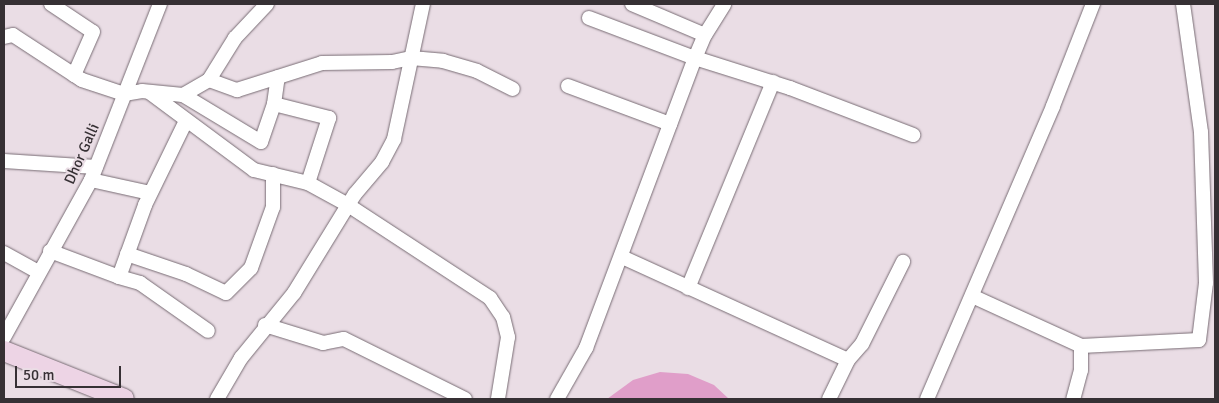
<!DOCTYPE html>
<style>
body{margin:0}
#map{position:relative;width:1219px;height:403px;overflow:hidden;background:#eadde5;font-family:Signika,sans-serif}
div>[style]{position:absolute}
.green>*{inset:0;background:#e09ec9}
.roads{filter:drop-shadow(0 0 1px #786c74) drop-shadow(0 0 1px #786c74)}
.street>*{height:14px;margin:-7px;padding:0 7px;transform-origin:7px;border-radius:7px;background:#fff}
.secondary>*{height:20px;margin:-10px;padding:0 10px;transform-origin:10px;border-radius:10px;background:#edd4e5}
span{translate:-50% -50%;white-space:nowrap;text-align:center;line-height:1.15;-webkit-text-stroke:4px #eadde5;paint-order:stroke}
.street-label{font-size:15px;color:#363034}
.frame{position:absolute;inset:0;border:5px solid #363034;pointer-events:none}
.scale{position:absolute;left:15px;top:366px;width:106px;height:22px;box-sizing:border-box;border:2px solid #363034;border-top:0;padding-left:6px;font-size:15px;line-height:18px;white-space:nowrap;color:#363034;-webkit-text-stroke:4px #eadde5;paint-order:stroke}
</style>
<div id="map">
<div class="green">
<div style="clip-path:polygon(660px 372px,688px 374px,714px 385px,729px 399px,607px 399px,633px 380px)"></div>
</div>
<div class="roads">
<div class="street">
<div style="left:51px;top:4px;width:50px;rotate:33.7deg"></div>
<div style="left:93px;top:32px;width:47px;rotate:113.8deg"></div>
<div style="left:267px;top:4px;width:47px;rotate:133.3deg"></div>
<div style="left:235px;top:38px;width:49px;rotate:121.8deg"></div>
<div style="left:209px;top:80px;width:30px;rotate:20deg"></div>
<div style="left:237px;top:90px;width:89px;rotate:-17.6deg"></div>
<div style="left:322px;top:63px;width:70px;rotate:-0.8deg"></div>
<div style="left:392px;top:62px;width:19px;rotate:-12deg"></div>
<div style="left:411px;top:58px;width:32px;rotate:5deg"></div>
<div style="left:443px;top:61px;width:35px;rotate:16deg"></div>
<div style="left:477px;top:71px;width:40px;rotate:26.6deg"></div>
<div style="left:632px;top:4px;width:79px;rotate:23deg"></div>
<div style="left:589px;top:18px;width:113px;rotate:20.7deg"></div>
<div style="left:695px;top:58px;width:100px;rotate:17.5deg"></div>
<div style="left:790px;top:88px;width:132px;rotate:20.9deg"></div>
<div style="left:4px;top:37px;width:9px;rotate:-13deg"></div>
<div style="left:13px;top:35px;width:82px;rotate:33.1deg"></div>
<div style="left:82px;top:80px;width:44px;rotate:18.4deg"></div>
<div style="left:124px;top:94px;width:18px;rotate:-9deg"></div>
<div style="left:142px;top:91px;width:41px;rotate:5.6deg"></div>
<div style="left:183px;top:95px;width:30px;rotate:-30deg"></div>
<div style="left:568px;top:86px;width:109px;rotate:20.4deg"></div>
<div style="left:149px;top:92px;width:131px;rotate:36.6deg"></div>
<div style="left:254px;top:170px;width:56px;rotate:13.5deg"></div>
<div style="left:308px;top:183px;width:46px;rotate:28.8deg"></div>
<div style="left:348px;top:205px;width:170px;rotate:33.2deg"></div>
<div style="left:490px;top:298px;width:23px;rotate:56deg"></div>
<div style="left:503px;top:317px;width:21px;rotate:76deg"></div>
<div style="left:508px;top:337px;width:63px;rotate:99.2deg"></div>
<div style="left:183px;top:95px;width:91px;rotate:31.1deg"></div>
<div style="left:261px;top:142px;width:40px;rotate:-71.1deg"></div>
<div style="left:274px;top:104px;width:27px;rotate:-82deg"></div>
<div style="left:274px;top:104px;width:57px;rotate:14.3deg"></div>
<div style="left:329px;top:118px;width:68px;rotate:107.9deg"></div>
<div style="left:4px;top:161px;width:92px;rotate:3.7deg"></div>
<div style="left:91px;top:180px;width:60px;rotate:12.4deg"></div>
<div style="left:50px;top:251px;width:74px;rotate:20.6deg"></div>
<div style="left:119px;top:277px;width:77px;rotate:-70.1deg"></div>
<div style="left:145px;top:205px;width:93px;rotate:-64deg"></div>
<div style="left:4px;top:253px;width:39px;rotate:29deg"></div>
<div style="left:127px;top:254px;width:62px;rotate:18.7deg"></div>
<div style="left:186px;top:274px;width:44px;rotate:25.4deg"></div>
<div style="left:226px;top:293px;width:35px;rotate:-45deg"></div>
<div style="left:251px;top:268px;width:65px;rotate:-70.2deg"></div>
<div style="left:273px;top:207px;width:33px;rotate:-90deg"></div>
<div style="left:622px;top:257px;width:248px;rotate:24.5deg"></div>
<div style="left:119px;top:277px;width:22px;rotate:16deg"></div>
<div style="left:140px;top:283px;width:83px;rotate:35.2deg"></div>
<div style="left:688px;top:288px;width:223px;rotate:-67.6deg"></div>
<div style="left:972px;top:296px;width:120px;rotate:24.6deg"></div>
<div style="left:1081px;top:346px;width:24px;rotate:90deg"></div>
<div style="left:1081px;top:370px;width:30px;rotate:105deg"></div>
<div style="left:265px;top:325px;width:61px;rotate:17.2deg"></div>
<div style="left:323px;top:343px;width:21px;rotate:-11deg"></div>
<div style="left:344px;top:339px;width:135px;rotate:26.4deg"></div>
<div style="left:4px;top:337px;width:179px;rotate:-61deg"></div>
<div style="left:91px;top:180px;width:189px;rotate:-68.6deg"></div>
<div style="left:1081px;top:346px;width:118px;rotate:-2.9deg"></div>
<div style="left:1199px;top:340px;width:57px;rotate:-83deg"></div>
<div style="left:1206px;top:283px;width:151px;rotate:-91.9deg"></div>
<div style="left:1201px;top:132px;width:129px;rotate:-98deg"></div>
<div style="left:217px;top:399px;width:48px;rotate:-59.7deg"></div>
<div style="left:241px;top:358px;width:84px;rotate:-50.8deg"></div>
<div style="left:294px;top:293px;width:116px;rotate:-58.4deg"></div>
<div style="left:355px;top:194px;width:42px;rotate:-49.8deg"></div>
<div style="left:382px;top:162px;width:26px;rotate:-62deg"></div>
<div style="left:394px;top:139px;width:138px;rotate:-77.9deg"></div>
<div style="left:557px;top:399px;width:59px;rotate:-60.4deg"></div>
<div style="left:586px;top:348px;width:310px;rotate:-69.4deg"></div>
<div style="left:695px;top:58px;width:25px;rotate:-67deg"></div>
<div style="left:705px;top:35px;width:36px;rotate:-58deg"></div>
<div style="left:829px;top:399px;width:43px;rotate:-64deg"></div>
<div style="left:848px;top:360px;width:21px;rotate:-49deg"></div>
<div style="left:862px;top:344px;width:92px;rotate:-63.4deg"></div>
<div style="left:927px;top:399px;width:319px;rotate:-66.7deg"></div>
<div style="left:1053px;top:106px;width:110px;rotate:-68.6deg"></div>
</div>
<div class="secondary">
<div style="left:4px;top:351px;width:129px;rotate:21.8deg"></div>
</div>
</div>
<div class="street-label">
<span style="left:82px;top:154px;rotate:-66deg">Dhor Galli</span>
</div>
<div class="frame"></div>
<div class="scale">50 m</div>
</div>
